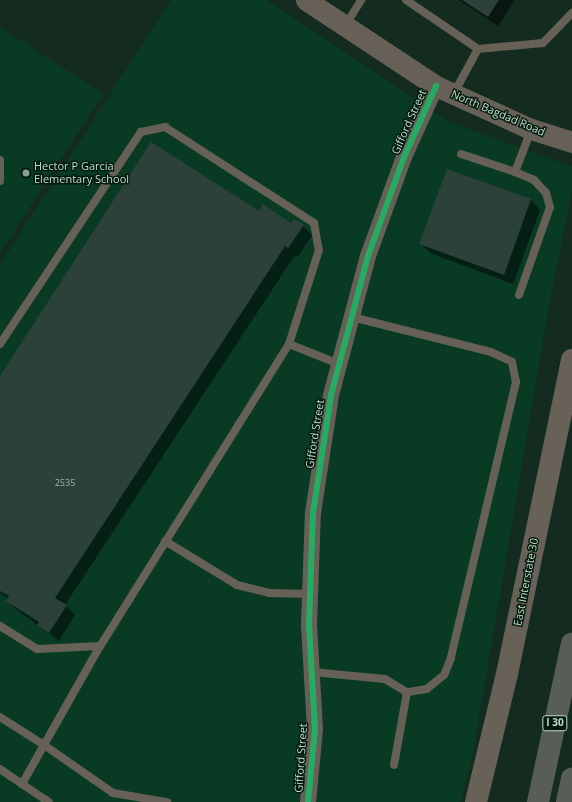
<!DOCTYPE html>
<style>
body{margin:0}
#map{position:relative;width:572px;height:802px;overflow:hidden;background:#142b20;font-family:"Open Sans",sans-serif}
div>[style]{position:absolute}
.built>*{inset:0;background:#093a24}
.shadow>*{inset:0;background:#0007}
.building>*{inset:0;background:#2c4139}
.service>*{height:8px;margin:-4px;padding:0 4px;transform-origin:4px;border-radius:4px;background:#676057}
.minor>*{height:16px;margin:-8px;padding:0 8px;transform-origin:8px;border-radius:8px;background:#676057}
.tertiary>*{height:21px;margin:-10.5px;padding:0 10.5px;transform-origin:10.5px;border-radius:10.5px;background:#676057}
.secondary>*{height:22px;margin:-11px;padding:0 11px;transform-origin:11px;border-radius:11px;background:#676157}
.motorway>*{height:22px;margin:-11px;padding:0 11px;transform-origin:11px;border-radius:11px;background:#585e56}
.cycleway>*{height:6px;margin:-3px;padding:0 3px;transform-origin:3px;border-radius:3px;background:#26ab63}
.dots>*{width:11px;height:11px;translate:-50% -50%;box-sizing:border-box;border:2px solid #041a0f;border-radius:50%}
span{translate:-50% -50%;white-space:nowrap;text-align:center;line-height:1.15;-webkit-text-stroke:3px #041a0f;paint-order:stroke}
.number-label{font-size:9px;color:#9cb7a8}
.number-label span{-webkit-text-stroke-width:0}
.shield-label span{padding:1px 3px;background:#041a0f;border:1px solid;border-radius:3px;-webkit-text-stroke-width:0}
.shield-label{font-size:10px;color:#c2decd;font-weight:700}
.street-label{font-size:11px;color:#c2decd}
.poi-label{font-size:11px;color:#c2decd}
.left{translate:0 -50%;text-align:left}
</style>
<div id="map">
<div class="built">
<div style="clip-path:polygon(171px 0,266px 0,449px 122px,572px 167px,572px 191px,551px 294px,472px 759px,460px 802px,0 802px,0 265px)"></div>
<div style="clip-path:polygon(0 27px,103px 94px,0 253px)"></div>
</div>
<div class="shadow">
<div style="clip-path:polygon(459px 0,515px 0,498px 26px)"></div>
<div style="clip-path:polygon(448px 170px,531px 200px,540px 210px,513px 284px,430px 253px,421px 244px)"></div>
<div style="clip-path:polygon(259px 213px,303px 226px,312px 235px,298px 257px,295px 255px,65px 605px,75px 615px,59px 641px,17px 610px,7px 601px,9px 599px,0 593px,0 378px)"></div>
</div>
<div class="building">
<div style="clip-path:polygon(462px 0,499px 0,488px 17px)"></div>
<div style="clip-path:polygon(151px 142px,259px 211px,263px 204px,291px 223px,294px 219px,304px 225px,288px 248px,285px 246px,55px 598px,67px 605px,49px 633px,37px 625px,39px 622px,6px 601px,9px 596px,0 591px,0 376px)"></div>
<div style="clip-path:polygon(447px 169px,531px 199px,504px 275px,419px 244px)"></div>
</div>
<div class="service">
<div style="left:406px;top:0;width:87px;rotate:34.2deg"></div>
<div style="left:345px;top:26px;width:31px;rotate:-58deg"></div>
<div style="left:454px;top:93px;width:50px;rotate:-61.4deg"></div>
<div style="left:478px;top:49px;width:65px;rotate:-5.3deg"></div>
<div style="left:543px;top:43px;width:42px;rotate:-46deg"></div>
<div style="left:461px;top:154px;width:57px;rotate:18.4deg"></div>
<div style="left:0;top:160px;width:21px;rotate:90deg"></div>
<div style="left:519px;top:295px;width:93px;rotate:-70.6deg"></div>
<div style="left:550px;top:207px;width:15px;rotate:-106deg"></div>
<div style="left:546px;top:193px;width:18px;rotate:-133deg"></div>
<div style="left:534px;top:180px;width:21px;rotate:-157deg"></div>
<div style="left:515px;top:172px;width:45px;rotate:-69.1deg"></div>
<div style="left:352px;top:317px;width:143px;rotate:14.1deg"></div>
<div style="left:491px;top:352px;width:23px;rotate:25deg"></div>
<div style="left:512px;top:362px;width:20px;rotate:79deg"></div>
<div style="left:516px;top:382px;width:284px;rotate:103.3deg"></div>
<div style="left:451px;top:658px;width:18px;rotate:112deg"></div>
<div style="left:444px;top:675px;width:22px;rotate:141deg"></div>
<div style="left:427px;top:689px;width:20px;rotate:171deg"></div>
<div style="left:407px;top:692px;width:74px;rotate:100.1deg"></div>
<div style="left:0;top:344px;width:255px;rotate:-56.4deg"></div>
<div style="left:141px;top:132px;width:25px;rotate:-12deg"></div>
<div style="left:165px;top:127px;width:177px;rotate:32.8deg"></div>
<div style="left:314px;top:223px;width:27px;rotate:80deg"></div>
<div style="left:319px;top:250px;width:99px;rotate:107.7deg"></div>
<div style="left:289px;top:344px;width:356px;rotate:122deg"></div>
<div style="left:100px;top:646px;width:63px;rotate:177.3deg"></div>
<div style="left:37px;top:649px;width:44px;rotate:-148.1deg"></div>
<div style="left:289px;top:344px;width:54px;rotate:21.8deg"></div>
<div style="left:165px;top:541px;width:84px;rotate:31.4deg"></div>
<div style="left:237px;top:585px;width:33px;rotate:14deg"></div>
<div style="left:269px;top:593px;width:41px;rotate:1.4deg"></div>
<div style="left:100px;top:646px;width:114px;rotate:119.5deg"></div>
<div style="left:44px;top:745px;width:84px;rotate:34.8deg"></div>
<div style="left:113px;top:793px;width:55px;rotate:9.5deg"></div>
<div style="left:312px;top:672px;width:73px;rotate:5.5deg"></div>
<div style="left:385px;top:679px;width:26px;rotate:31deg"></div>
<div style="left:0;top:717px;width:52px;rotate:32.5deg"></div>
<div style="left:44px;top:745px;width:45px;rotate:119.4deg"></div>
<div style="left:22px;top:784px;width:27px;rotate:-146deg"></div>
<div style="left:22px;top:784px;width:32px;rotate:34deg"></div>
</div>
<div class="minor">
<div style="left:308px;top:802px;width:73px;rotate:-84.5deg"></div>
<div style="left:315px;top:729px;width:104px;rotate:-93.3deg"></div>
<div style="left:309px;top:625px;width:112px;rotate:-88deg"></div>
<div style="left:313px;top:513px;width:119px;rotate:-81.3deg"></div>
<div style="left:331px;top:395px;width:144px;rotate:-75.1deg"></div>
<div style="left:368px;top:256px;width:105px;rotate:-70deg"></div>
<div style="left:404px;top:157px;width:78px;rotate:-65.7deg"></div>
</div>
<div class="tertiary">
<div style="left:306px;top:0;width:156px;rotate:33.5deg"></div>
<div style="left:436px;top:86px;width:104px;rotate:24.4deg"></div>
<div style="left:531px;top:129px;width:43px;rotate:17.6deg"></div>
</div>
<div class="secondary">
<div style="left:476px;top:802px;width:132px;rotate:-76.4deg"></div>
<div style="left:507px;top:674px;width:321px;rotate:-78.3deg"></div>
</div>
<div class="motorway">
<div style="left:538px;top:802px;width:162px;rotate:-77.9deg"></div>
<div style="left:567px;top:802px;width:24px;rotate:-78deg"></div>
</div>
<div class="cycleway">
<div style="left:308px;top:802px;width:73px;rotate:-84.5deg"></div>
<div style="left:315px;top:729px;width:104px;rotate:-93.3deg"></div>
<div style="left:309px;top:625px;width:112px;rotate:-88deg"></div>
<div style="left:313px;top:513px;width:119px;rotate:-81.3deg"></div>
<div style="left:331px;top:395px;width:144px;rotate:-75.1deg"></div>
<div style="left:368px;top:256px;width:105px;rotate:-70deg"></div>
<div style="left:404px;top:157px;width:78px;rotate:-65.7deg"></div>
</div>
<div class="dots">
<div style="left:26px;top:173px;background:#859f90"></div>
</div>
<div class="number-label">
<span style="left:65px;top:483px">2535</span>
</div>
<div class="shield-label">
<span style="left:555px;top:723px">I 30</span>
</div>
<div class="street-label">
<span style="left:498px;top:113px;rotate:23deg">North Bagdad Road</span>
<span style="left:409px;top:122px;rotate:-66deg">Gifford Street</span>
<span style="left:315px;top:434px;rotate:-81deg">Gifford Street</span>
<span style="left:526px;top:582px;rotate:-79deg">East Interstate 30</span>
<span style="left:301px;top:758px;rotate:-86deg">Gifford Street</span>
</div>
<div class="poi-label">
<span class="left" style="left:34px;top:173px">Hector P Garcia<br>Elementary School</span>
</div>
</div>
